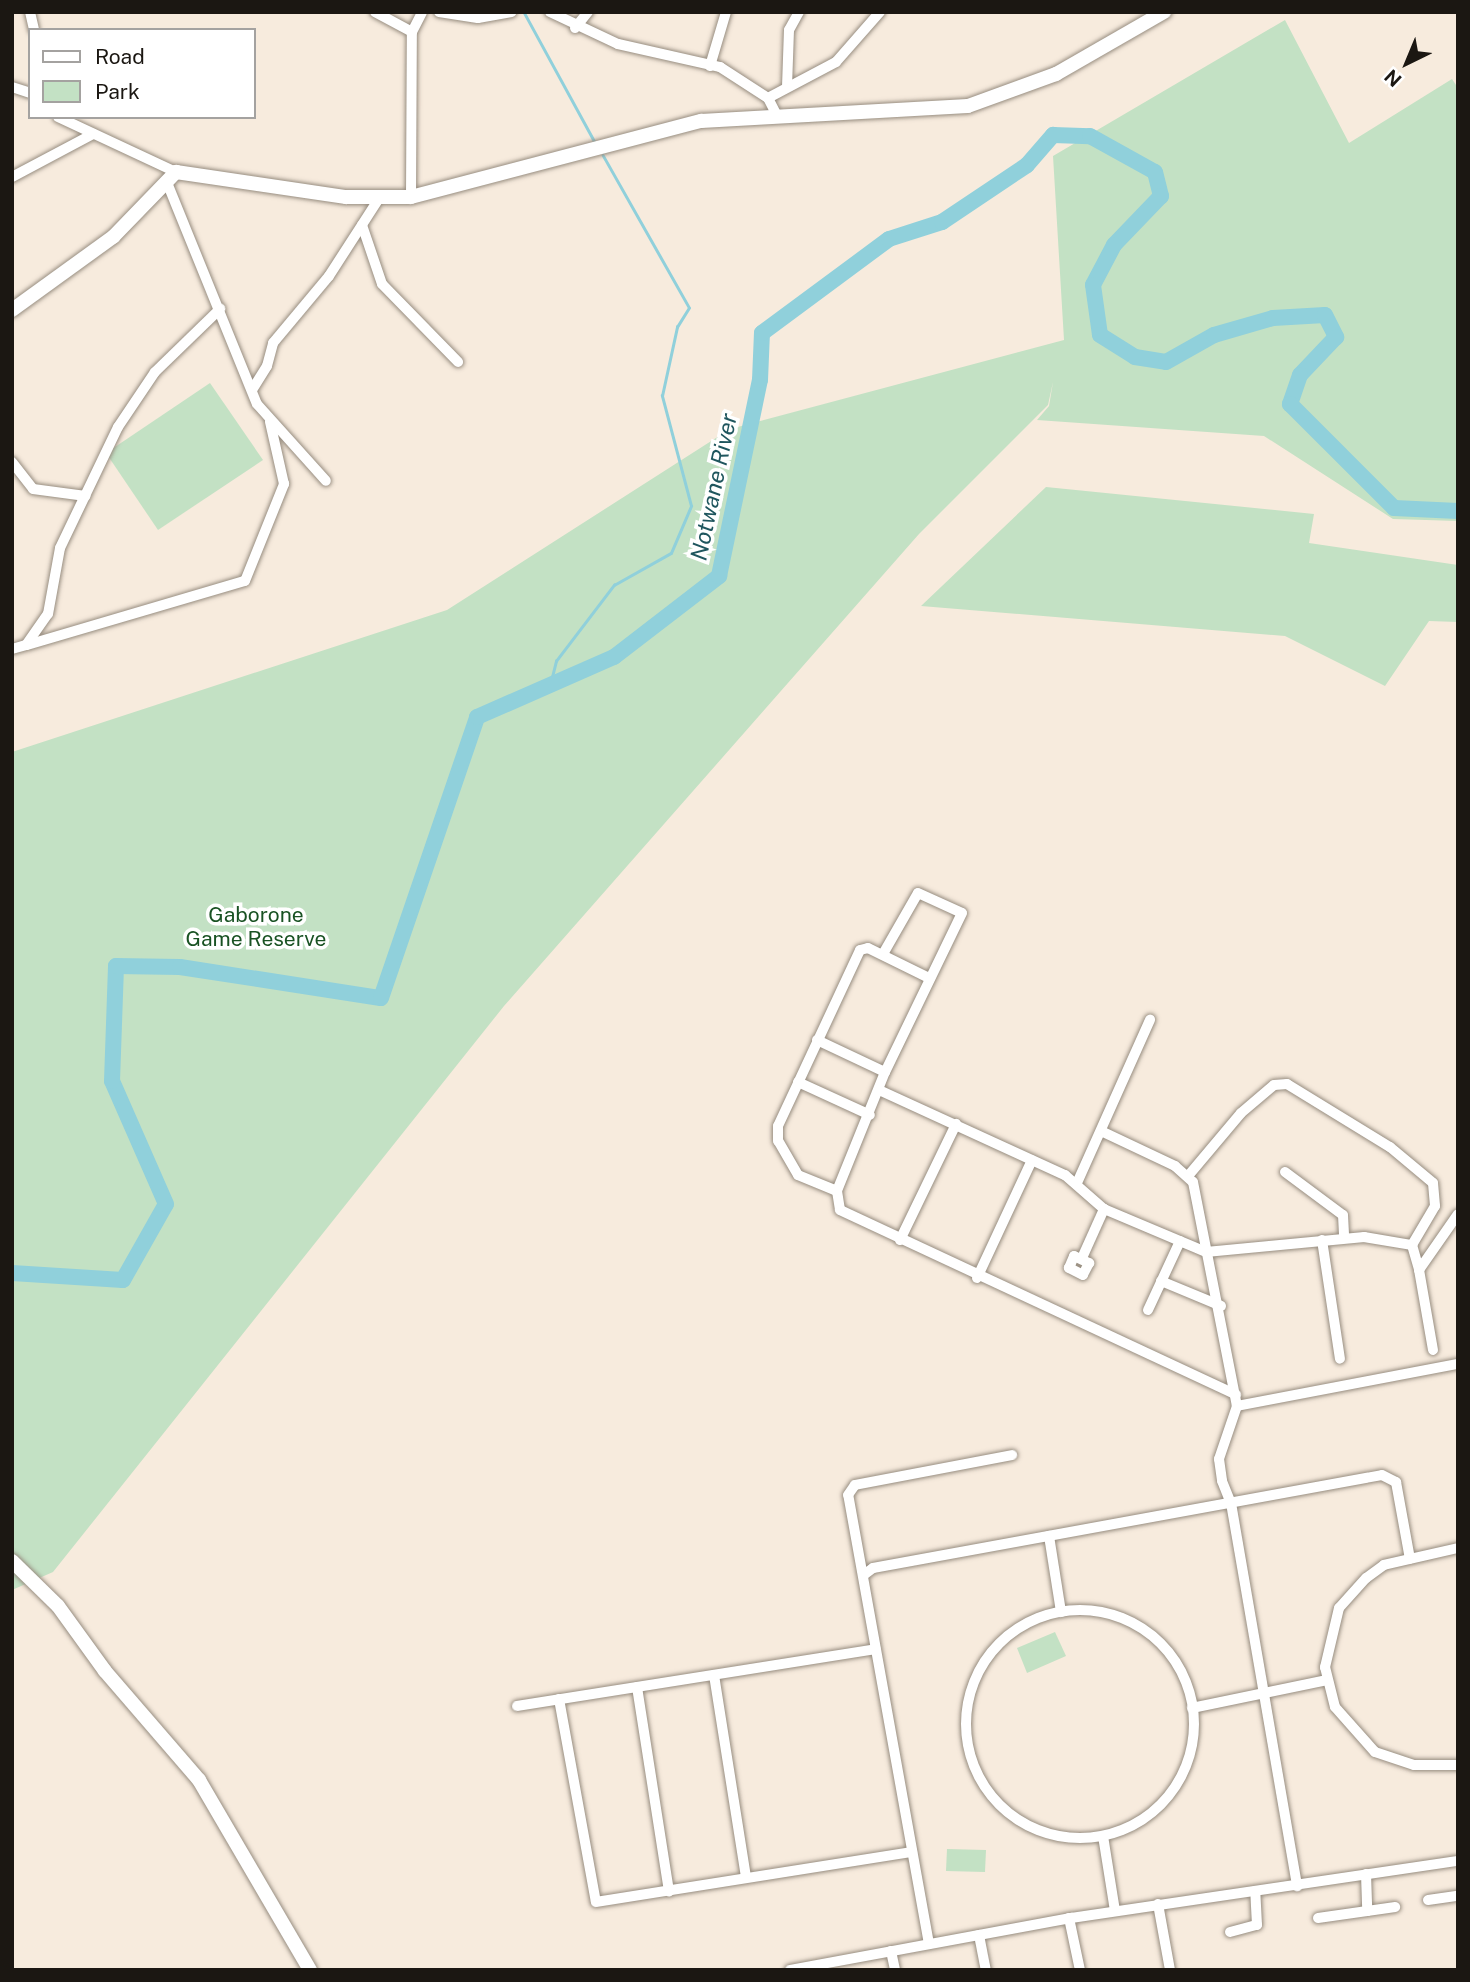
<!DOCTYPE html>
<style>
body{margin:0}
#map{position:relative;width:1470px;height:1982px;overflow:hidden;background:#f7ebdd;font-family:"Public Sans",sans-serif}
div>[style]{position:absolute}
.green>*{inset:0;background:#c3e1c4}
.stream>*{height:2.5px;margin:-1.25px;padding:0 1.25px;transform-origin:1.25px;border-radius:1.25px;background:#90d0db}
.river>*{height:16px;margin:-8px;padding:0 8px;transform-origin:8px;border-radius:8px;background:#90d0db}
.roads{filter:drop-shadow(0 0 2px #978d80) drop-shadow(0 0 2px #978d80)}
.street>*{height:10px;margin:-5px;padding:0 5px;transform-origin:5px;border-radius:5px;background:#fff}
.street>.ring{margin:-5px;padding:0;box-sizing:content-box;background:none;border:10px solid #fff;border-radius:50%}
.secondary>*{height:14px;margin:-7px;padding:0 7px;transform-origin:7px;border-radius:7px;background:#fff}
span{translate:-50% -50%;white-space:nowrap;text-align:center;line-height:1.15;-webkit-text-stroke:7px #fff;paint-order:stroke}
.park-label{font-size:21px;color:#195223}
.water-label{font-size:23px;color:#1f565e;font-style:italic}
.frame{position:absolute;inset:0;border:14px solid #1b1712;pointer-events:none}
.legend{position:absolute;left:28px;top:28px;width:228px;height:91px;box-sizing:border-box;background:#fff;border:2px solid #a4a2a0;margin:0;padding:9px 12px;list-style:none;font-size:21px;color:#1b1712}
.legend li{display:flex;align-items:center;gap:14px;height:35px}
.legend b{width:35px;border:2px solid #a4a2a0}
.north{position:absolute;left:1372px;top:28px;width:70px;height:70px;-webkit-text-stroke:5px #fff;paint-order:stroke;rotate:223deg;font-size:19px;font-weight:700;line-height:28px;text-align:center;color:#1b1712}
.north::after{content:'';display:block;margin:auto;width:24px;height:32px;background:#1b1712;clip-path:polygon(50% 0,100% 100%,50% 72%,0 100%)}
</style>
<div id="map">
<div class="green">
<div style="clip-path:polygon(1285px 20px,1349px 143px,1452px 79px,1458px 88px,1458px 521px,1393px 519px,1264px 436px,1037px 420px,1049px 406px,1053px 382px,1048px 405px,919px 534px,504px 1006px,53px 1572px,12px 1590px,12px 752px,447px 610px,730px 429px,1064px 340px,1053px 156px)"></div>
<div style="clip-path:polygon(210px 383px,263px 460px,158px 530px,106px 453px)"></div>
<div style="clip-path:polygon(1046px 487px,1314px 514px,1309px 543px,1458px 565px,1458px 622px,1429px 621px,1385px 686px,1285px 636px,921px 606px)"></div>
<div style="clip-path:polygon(1055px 1632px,1066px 1656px,1027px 1673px,1017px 1648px)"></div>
<div style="clip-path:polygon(947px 1849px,986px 1850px,985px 1872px,946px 1871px)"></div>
</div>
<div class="stream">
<div style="left:524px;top:12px;width:148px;rotate:61.4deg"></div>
<div style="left:550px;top:685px;width:25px;rotate:-76deg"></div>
<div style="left:556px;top:661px;width:96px;rotate:-52.7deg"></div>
<div style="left:614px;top:585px;width:65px;rotate:-29.3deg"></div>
<div style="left:671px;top:553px;width:51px;rotate:-66.9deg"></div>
<div style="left:691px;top:506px;width:114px;rotate:-104.8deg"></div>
<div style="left:662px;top:396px;width:71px;rotate:-77.7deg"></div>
<div style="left:677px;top:327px;width:22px;rotate:-58deg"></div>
<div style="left:689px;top:308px;width:175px;rotate:-119.5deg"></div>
</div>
<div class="river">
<div style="left:12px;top:1273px;width:111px;rotate:3.6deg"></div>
<div style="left:123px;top:1280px;width:87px;rotate:-60.5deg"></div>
<div style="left:166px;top:1204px;width:134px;rotate:-113.7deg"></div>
<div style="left:112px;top:1081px;width:115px;rotate:-88deg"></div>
<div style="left:116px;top:966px;width:64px;rotate:0.9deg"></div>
<div style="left:180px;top:967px;width:203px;rotate:8.8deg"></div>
<div style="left:381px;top:998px;width:297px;rotate:-71.1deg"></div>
<div style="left:477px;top:717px;width:150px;rotate:-23.7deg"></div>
<div style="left:614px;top:657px;width:133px;rotate:-37.6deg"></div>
<div style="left:719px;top:576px;width:200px;rotate:-78.2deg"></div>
<div style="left:760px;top:380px;width:47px;rotate:-87.6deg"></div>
<div style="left:762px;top:333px;width:158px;rotate:-36.5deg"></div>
<div style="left:889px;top:239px;width:56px;rotate:-17.8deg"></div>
<div style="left:942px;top:222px;width:102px;rotate:-33.8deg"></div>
<div style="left:1027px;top:165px;width:40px;rotate:-49deg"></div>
<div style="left:1053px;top:135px;width:37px;rotate:2deg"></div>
<div style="left:1090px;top:136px;width:74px;rotate:29deg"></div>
<div style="left:1155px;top:172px;width:25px;rotate:76deg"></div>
<div style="left:1161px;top:196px;width:68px;rotate:133.8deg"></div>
<div style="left:1114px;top:245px;width:45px;rotate:117.7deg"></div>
<div style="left:1093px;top:285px;width:50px;rotate:82deg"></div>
<div style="left:1100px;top:335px;width:41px;rotate:32.2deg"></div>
<div style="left:1135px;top:357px;width:31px;rotate:9deg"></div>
<div style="left:1166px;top:362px;width:55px;rotate:-29.4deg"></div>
<div style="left:1214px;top:335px;width:61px;rotate:-16.1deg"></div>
<div style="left:1273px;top:318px;width:52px;rotate:-3.3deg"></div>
<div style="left:1325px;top:315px;width:25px;rotate:63deg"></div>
<div style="left:1336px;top:337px;width:52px;rotate:133.5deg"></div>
<div style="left:1300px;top:375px;width:31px;rotate:109deg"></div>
<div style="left:1290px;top:404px;width:147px;rotate:45deg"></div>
<div style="left:1394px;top:508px;width:64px;rotate:2.7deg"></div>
</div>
<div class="roads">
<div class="street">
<div style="left:30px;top:12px;width:18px;rotate:77deg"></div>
<div style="left:375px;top:12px;width:42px;rotate:28.4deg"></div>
<div style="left:439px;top:12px;width:39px;rotate:9deg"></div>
<div style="left:478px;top:18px;width:34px;rotate:-10deg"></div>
<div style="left:550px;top:12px;width:75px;rotate:25.2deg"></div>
<div style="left:618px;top:44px;width:105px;rotate:12.7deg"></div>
<div style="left:720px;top:67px;width:57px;rotate:32.9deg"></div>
<div style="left:768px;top:98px;width:18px;rotate:63deg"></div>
<div style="left:575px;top:28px;width:21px;rotate:-51deg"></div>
<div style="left:710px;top:66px;width:56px;rotate:-73.5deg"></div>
<div style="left:12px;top:87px;width:19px;rotate:18deg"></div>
<div style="left:787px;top:87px;width:57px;rotate:-88deg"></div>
<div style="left:789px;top:30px;width:21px;rotate:-61deg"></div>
<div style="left:768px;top:98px;width:77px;rotate:-27.9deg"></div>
<div style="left:836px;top:62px;width:67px;rotate:-48.7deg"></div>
<div style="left:58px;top:117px;width:130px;rotate:25deg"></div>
<div style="left:12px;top:177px;width:92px;rotate:-28deg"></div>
<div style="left:168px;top:185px;width:236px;rotate:67.9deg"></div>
<div style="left:257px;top:404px;width:103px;rotate:48.1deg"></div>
<div style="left:411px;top:197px;width:165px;rotate:-89.7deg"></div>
<div style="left:412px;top:32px;width:22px;rotate:-63deg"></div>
<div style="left:362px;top:225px;width:62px;rotate:71.3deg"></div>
<div style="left:382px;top:284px;width:109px;rotate:45.7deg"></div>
<div style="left:252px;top:390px;width:28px;rotate:-58deg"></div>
<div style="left:267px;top:366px;width:24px;rotate:-75deg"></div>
<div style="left:273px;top:343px;width:87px;rotate:-50.1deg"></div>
<div style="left:329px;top:276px;width:90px;rotate:-57.2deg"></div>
<div style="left:12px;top:462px;width:34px;rotate:52deg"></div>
<div style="left:33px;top:489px;width:53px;rotate:7.5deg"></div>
<div style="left:27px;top:645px;width:227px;rotate:-16.4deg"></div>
<div style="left:245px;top:581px;width:105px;rotate:-68.1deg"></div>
<div style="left:284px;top:484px;width:64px;rotate:-102.7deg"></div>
<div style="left:12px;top:649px;width:15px;rotate:-16deg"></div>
<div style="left:26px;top:645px;width:38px;rotate:-55deg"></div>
<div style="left:48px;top:614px;width:67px;rotate:-79.7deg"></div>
<div style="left:60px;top:548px;width:134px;rotate:-64.4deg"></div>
<div style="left:118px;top:427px;width:66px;rotate:-56.1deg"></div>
<div style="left:155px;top:372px;width:91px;rotate:-44.1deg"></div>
<div style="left:883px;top:954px;width:70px;rotate:-60.2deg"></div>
<div style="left:918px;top:893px;width:48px;rotate:24.4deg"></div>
<div style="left:962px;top:913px;width:177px;rotate:115.8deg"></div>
<div style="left:885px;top:1072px;width:128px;rotate:112deg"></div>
<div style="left:837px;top:1191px;width:19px;rotate:81deg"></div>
<div style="left:840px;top:1210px;width:437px;rotate:25deg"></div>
<div style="left:817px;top:1040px;width:75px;rotate:25.2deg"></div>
<div style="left:798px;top:1082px;width:79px;rotate:24.6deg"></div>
<div style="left:879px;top:1090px;width:205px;rotate:24.6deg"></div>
<div style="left:1065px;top:1175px;width:52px;rotate:41.1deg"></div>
<div style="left:1104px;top:1209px;width:111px;rotate:22.9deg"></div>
<div style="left:1206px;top:1252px;width:159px;rotate:-5.4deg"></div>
<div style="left:1364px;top:1237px;width:49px;rotate:9.5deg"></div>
<div style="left:1412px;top:1245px;width:26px;rotate:74deg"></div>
<div style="left:1101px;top:1131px;width:82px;rotate:25.3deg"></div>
<div style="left:1175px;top:1166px;width:24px;rotate:42deg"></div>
<div style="left:1193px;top:1182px;width:228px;rotate:78.9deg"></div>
<div style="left:1237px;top:1406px;width:56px;rotate:108.8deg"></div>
<div style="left:1219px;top:1459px;width:22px;rotate:82deg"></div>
<div style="left:1222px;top:1481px;width:24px;rotate:68deg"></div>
<div style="left:1231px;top:1503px;width:389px;rotate:80.2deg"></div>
<div style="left:1285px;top:1172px;width:72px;rotate:36.6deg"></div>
<div style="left:1343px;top:1215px;width:22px;rotate:87deg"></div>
<div style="left:1188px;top:1176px;width:82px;rotate:-49.9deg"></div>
<div style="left:1241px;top:1113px;width:43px;rotate:-40.3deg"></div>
<div style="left:1274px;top:1085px;width:13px;rotate:-4deg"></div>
<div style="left:1287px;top:1084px;width:121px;rotate:31.5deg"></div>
<div style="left:1390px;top:1147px;width:56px;rotate:39.9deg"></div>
<div style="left:1433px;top:1183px;width:23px;rotate:85deg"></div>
<div style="left:1435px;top:1206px;width:45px;rotate:120.5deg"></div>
<div style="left:1077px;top:1183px;width:179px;rotate:-65.9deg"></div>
<div style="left:837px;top:1191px;width:42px;rotate:-157.7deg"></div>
<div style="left:798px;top:1175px;width:39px;rotate:-120deg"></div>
<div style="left:778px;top:1141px;width:15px;rotate:-90deg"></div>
<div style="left:778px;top:1126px;width:194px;rotate:-65deg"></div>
<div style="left:860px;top:950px;width:8px;rotate:-14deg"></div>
<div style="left:868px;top:948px;width:68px;rotate:26.2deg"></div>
<div style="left:900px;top:1240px;width:129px;rotate:-64.2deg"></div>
<div style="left:1322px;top:1240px;width:120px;rotate:81.4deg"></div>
<div style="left:1074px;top:1256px;width:17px;rotate:25deg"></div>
<div style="left:1089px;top:1263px;width:13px;rotate:117deg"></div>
<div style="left:1083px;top:1275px;width:16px;rotate:-153deg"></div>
<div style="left:1069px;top:1268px;width:13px;rotate:-67deg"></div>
<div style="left:1082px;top:1258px;width:54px;rotate:-65.8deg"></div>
<div style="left:977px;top:1278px;width:130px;rotate:-65deg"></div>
<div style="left:1161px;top:1281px;width:65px;rotate:22.6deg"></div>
<div style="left:1148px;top:1310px;width:76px;rotate:-65.1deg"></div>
<div style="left:1433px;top:1350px;width:81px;rotate:-99.9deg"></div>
<div style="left:1419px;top:1270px;width:68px;rotate:-55.1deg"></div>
<div style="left:1237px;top:1406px;width:225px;rotate:-10.8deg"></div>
<div style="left:1049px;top:1536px;width:77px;rotate:81deg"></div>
<div style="left:1458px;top:1548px;width:76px;rotate:167.1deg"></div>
<div style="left:1384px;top:1565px;width:22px;rotate:144deg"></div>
<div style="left:1366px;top:1578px;width:40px;rotate:132deg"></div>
<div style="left:1339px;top:1608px;width:61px;rotate:103.3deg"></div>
<div style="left:1325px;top:1667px;width:41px;rotate:76deg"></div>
<div style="left:1335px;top:1707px;width:60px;rotate:48.4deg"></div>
<div style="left:1375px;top:1752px;width:41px;rotate:18.4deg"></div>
<div style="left:1414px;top:1765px;width:44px"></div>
<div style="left:865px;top:1574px;width:10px;rotate:-37deg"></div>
<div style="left:873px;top:1568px;width:517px;rotate:-10.35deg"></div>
<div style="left:1382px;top:1475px;width:16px;rotate:27deg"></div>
<div style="left:1396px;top:1482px;width:78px;rotate:79.7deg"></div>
<div class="ring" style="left:966px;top:1610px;width:218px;height:218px"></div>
<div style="left:714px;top:1675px;width:205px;rotate:81deg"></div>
<div style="left:637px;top:1687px;width:207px;rotate:81.1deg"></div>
<div style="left:559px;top:1699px;width:206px;rotate:79.7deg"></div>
<div style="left:596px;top:1902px;width:320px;rotate:-9deg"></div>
<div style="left:517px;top:1706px;width:363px;rotate:-9deg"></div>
<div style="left:1192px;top:1708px;width:138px;rotate:-11.7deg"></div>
<div style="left:1103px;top:1836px;width:76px;rotate:80.9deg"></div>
<div style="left:1366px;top:1874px;width:37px;rotate:88deg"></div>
<div style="left:1428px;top:1900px;width:30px;rotate:-8deg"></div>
<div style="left:1158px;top:1904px;width:67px;rotate:79.7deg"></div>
<div style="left:1069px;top:1918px;width:53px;rotate:78.1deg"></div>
<div style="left:1318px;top:1918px;width:78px;rotate:-8.1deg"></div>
<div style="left:1230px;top:1932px;width:28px;rotate:-15deg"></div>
<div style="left:1257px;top:1925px;width:34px;rotate:-93deg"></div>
<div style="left:979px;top:1935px;width:36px;rotate:79deg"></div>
<div style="left:929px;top:1944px;width:456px;rotate:-100.2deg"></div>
<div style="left:848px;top:1495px;width:12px;rotate:-55deg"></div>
<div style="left:855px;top:1485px;width:160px;rotate:-10.8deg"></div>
<div style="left:891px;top:1951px;width:19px;rotate:78deg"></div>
<div style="left:790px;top:1970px;width:286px;rotate:-10.5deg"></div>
<div style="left:1071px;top:1918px;width:391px;rotate:-8.4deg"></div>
</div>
<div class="secondary">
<div style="left:12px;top:310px;width:125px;rotate:-35.9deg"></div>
<div style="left:113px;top:237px;width:91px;rotate:-45.9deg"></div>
<div style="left:176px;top:172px;width:172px;rotate:8.4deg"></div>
<div style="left:346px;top:197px;width:65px"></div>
<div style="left:411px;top:197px;width:300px;rotate:-14.7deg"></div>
<div style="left:701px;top:121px;width:267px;rotate:-3.2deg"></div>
<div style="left:968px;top:106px;width:94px;rotate:-20deg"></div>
<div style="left:1056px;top:74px;width:125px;rotate:-29.9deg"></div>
<div style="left:12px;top:1561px;width:64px;rotate:44.4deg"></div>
<div style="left:58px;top:1606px;width:80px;rotate:54.1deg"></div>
<div style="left:105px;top:1671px;width:144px;rotate:49.2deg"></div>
<div style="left:199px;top:1780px;width:220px;rotate:59.7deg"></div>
</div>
</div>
<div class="park-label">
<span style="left:256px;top:927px">Gaborone<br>Game Reserve</span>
</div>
<div class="water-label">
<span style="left:714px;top:487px;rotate:-78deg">Notwane River</span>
</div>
<div class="frame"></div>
<ul class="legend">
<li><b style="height:9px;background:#fff"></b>Road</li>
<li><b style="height:19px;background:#c3e1c4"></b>Park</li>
</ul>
<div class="north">N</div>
</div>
